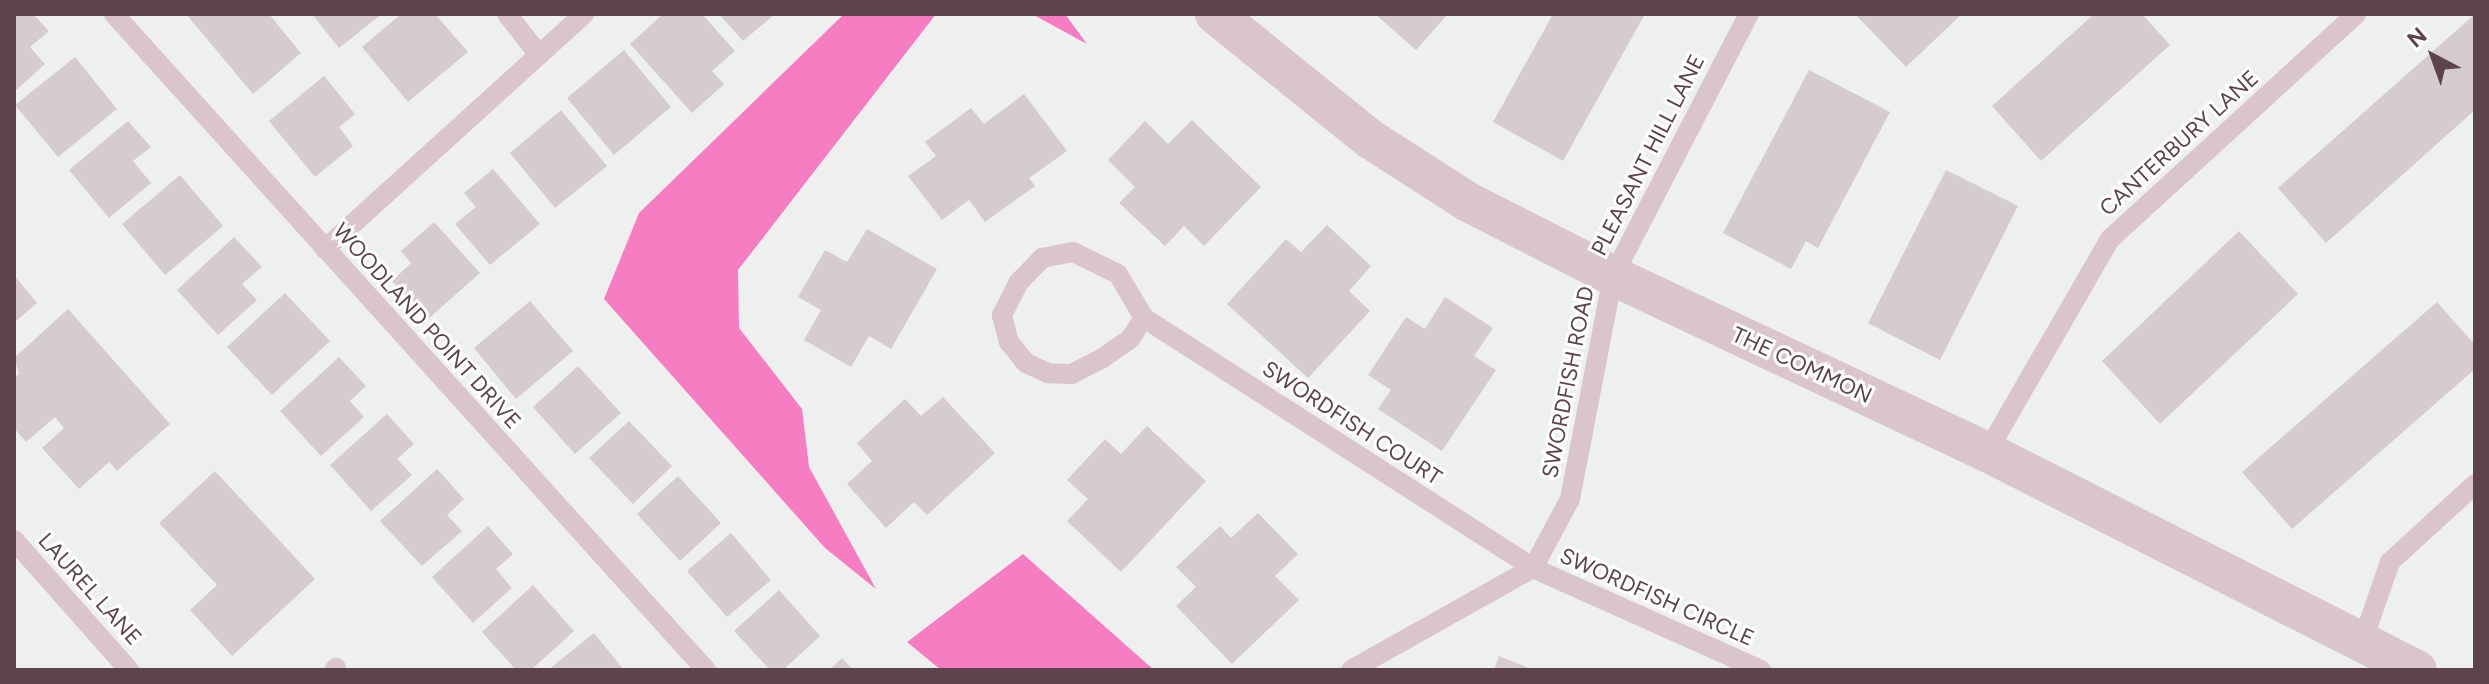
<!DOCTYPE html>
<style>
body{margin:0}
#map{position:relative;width:2489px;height:684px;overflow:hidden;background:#edf0ee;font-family:Figtree,sans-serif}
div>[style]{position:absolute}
.water>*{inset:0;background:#f67dc2}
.building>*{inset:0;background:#d6cccd}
.lane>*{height:20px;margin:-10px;padding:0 10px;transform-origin:10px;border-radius:10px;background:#dac5cb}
.street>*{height:40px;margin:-20px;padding:0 20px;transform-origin:20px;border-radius:20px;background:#dac5cb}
span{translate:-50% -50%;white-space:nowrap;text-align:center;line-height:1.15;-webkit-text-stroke:6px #fff;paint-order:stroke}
.street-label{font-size:22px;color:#5d434b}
.frame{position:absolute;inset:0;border:16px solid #5d434b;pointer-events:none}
.north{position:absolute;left:2393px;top:16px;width:80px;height:80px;-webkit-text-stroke:6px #fff;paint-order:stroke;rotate:319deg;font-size:22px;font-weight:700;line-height:32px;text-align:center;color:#5d434b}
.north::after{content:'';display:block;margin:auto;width:28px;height:36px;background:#5d434b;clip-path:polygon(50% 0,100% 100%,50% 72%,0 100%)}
</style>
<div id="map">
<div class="water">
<div style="clip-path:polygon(844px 14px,936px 14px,738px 270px,739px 328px,802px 409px,809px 467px,876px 589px,825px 548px,604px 299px,639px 213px)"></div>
<div style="clip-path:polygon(1032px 14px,1065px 14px,1087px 44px)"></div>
<div style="clip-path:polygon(1023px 554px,1154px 670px,941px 670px,907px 642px)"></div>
</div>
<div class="building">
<div style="clip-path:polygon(14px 14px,33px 14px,49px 31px,30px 47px,45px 64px,14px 92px)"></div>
<div style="clip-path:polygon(186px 14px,269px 14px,301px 53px,253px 94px)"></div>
<div style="clip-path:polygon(312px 14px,382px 14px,339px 48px)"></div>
<div style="clip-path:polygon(401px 14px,435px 14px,468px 52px,408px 102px,362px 47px)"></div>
<div style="clip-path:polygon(663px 14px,702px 14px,735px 51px,712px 71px,724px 84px,692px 113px,630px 44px)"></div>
<div style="clip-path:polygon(719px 14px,775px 14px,743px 41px)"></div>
<div style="clip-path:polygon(1375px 14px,1448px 14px,1416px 50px)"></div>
<div style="clip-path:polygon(1553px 14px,1645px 14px,1563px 161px,1493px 122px)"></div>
<div style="clip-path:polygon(1855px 14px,1962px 14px,1906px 67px)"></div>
<div style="clip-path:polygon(2094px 14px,2142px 14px,2170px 45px,2041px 161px,1992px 106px)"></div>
<div style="clip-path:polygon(2475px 14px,2475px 110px,2326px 243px,2278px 188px)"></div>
<div style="clip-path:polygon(624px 50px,671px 107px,614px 155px,567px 98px)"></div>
<div style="clip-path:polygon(75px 57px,117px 109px,58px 157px,15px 105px)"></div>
<div style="clip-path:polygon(1809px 70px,1890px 112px,1818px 248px,1806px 241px,1791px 269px,1723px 233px)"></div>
<div style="clip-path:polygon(324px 76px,355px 114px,339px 127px,353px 146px,315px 177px,269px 121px)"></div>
<div style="clip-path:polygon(1024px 94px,1067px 151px,1029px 178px,1035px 186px,985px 222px,969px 200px,942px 220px,908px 176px,936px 156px,925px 142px,971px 108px,984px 124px)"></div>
<div style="clip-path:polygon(561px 110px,607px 166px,555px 208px,510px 153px)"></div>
<div style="clip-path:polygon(1192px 120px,1261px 187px,1204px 246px,1184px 226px,1165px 246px,1119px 203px,1135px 187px,1108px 160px,1145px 121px,1168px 144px)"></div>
<div style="clip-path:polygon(128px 121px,151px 147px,133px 161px,151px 183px,109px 218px,69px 170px)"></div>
<div style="clip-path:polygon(493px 169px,540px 224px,490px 265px,455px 224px,476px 207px,464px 193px)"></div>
<div style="clip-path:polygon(1946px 170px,2018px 206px,1940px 360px,1868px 323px)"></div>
<div style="clip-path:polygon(180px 175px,223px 226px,165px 275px,122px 224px)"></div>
<div style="clip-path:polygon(434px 222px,480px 273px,427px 320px,392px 281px,411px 263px,401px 251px)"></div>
<div style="clip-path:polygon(1327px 225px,1371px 266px,1349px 291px,1370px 311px,1308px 378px,1227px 304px,1286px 239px,1301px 252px)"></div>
<div style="clip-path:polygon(867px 229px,937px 269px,891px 349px,869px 336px,851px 367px,804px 340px,821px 310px,798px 297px,825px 250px,847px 262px)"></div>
<div style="clip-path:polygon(2239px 231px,2298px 294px,2160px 424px,2102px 361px)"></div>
<div style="clip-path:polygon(234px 237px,262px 267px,242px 284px,257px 300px,218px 335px,177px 290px)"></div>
<div style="clip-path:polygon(14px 275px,37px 303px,14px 323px)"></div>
<div style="clip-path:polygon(285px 293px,330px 341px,272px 395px,227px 347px)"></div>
<div style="clip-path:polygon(1445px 297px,1493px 328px,1474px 356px,1496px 370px,1442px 451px,1378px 409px,1391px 390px,1368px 375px,1406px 317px,1425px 329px)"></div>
<div style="clip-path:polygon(530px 301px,573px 351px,516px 399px,474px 348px)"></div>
<div style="clip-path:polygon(2437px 302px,2475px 345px,2475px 369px,2292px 529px,2242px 472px)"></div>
<div style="clip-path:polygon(68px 309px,170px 424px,117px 471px,109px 462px,79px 489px,42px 448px,64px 428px,55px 417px,26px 442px,14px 428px,14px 378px,19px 374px,14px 358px)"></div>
<div style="clip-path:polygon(339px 357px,366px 386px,350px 401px,364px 417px,321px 456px,280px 411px)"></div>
<div style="clip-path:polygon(578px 366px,621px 413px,575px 454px,533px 407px)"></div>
<div style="clip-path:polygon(943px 397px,995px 453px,927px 515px,914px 502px,886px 528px,847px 484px,872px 461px,857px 443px,905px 399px,921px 416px)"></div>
<div style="clip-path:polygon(387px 414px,414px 444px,397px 459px,412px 475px,371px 511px,330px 465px)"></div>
<div style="clip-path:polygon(629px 421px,672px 466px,633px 504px,589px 458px)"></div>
<div style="clip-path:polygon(1147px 426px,1206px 481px,1121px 572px,1067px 521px,1088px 499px,1067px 480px,1105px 439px,1121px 454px)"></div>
<div style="clip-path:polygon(437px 469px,464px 499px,447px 515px,462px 531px,422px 566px,380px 521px)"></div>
<div style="clip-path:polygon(215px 471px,315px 579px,232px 656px,190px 610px,217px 585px,159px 523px)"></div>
<div style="clip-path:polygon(678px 476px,721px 523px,680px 561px,637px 514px)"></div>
<div style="clip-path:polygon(1258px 513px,1298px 554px,1275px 576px,1299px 600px,1232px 664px,1176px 606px,1196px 587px,1176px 567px,1220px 526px,1231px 538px)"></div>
<div style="clip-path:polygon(488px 526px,513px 554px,496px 569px,512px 588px,473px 623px,432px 577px)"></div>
<div style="clip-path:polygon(731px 533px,771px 580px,727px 617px,687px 571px)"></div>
<div style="clip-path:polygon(533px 585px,574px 631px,531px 670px,516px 670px,482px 632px)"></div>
<div style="clip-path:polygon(779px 590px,820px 636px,783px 670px,770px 670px,734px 631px)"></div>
<div style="clip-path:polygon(594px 633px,624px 670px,548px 670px)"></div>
<div style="clip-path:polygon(1499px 656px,1533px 670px,1494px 670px)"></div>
<div style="clip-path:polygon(842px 658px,853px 670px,829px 670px)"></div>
</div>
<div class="lane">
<div style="left:114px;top:14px;width:884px;rotate:47.94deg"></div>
<div style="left:507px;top:14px;width:52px;rotate:52deg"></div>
<div style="left:325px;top:249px;width:350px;rotate:-42.2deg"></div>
<div style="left:1073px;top:252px;width:50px;rotate:26.1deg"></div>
<div style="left:1118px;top:274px;width:51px;rotate:59.4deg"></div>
<div style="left:1144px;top:318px;width:25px;rotate:124deg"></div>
<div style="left:1130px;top:339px;width:33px;rotate:145deg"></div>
<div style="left:1103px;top:358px;width:35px;rotate:153deg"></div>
<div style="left:1072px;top:374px;width:24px;rotate:-178deg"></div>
<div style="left:1048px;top:373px;width:24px;rotate:-156deg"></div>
<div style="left:1026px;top:363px;width:27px;rotate:-129deg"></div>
<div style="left:1009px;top:342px;width:28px;rotate:-105deg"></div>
<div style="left:1002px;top:315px;width:36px;rotate:-63deg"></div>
<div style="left:1018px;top:283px;width:35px;rotate:-46deg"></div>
<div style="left:1042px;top:258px;width:32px;rotate:-11deg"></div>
<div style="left:1144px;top:318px;width:462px;rotate:32.7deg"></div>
<div style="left:1533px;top:568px;width:250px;rotate:24.1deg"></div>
<div style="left:1987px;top:452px;width:246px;rotate:-60deg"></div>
<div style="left:2110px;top:239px;width:333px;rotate:-42.4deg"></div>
<div style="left:14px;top:540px;width:174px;rotate:48.5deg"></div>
<div style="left:2363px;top:640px;width:83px;rotate:-70.9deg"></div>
<div style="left:2390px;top:562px;width:115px;rotate:-42.5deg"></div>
<div style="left:334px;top:670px;width:3px;rotate:-45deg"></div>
<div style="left:1351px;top:670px;width:209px;rotate:-29.3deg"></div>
<div style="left:1533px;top:568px;width:78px;rotate:-61.8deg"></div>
<div style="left:1570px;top:499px;width:227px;rotate:-79.1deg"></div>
<div style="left:1613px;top:276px;width:295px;rotate:-62.6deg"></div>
</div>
<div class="street">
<div style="left:1215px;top:14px;width:199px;rotate:38.9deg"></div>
<div style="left:1370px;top:139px;width:117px;rotate:32.7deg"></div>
<div style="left:1468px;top:202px;width:163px;rotate:27deg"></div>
<div style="left:1613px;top:276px;width:413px;rotate:25.2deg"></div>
<div style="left:1987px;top:452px;width:482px;rotate:26.9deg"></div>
</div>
<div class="street-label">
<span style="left:2179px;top:143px;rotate:-42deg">CANTERBURY LANE</span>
<span style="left:1648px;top:155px;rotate:-63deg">PLEASANT HILL LANE</span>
<span style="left:427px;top:326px;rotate:48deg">WOODLAND POINT DRIVE</span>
<span style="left:1802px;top:365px;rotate:25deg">THE COMMON</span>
<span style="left:1568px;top:382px;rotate:-79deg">SWORDFISH ROAD</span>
<span style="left:1352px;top:423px;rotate:33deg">SWORDFISH COURT</span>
<span style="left:90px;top:589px;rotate:48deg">LAUREL LANE</span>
<span style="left:1657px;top:597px;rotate:24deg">SWORDFISH CIRCLE</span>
</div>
<div class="frame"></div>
<div class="north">N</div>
</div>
